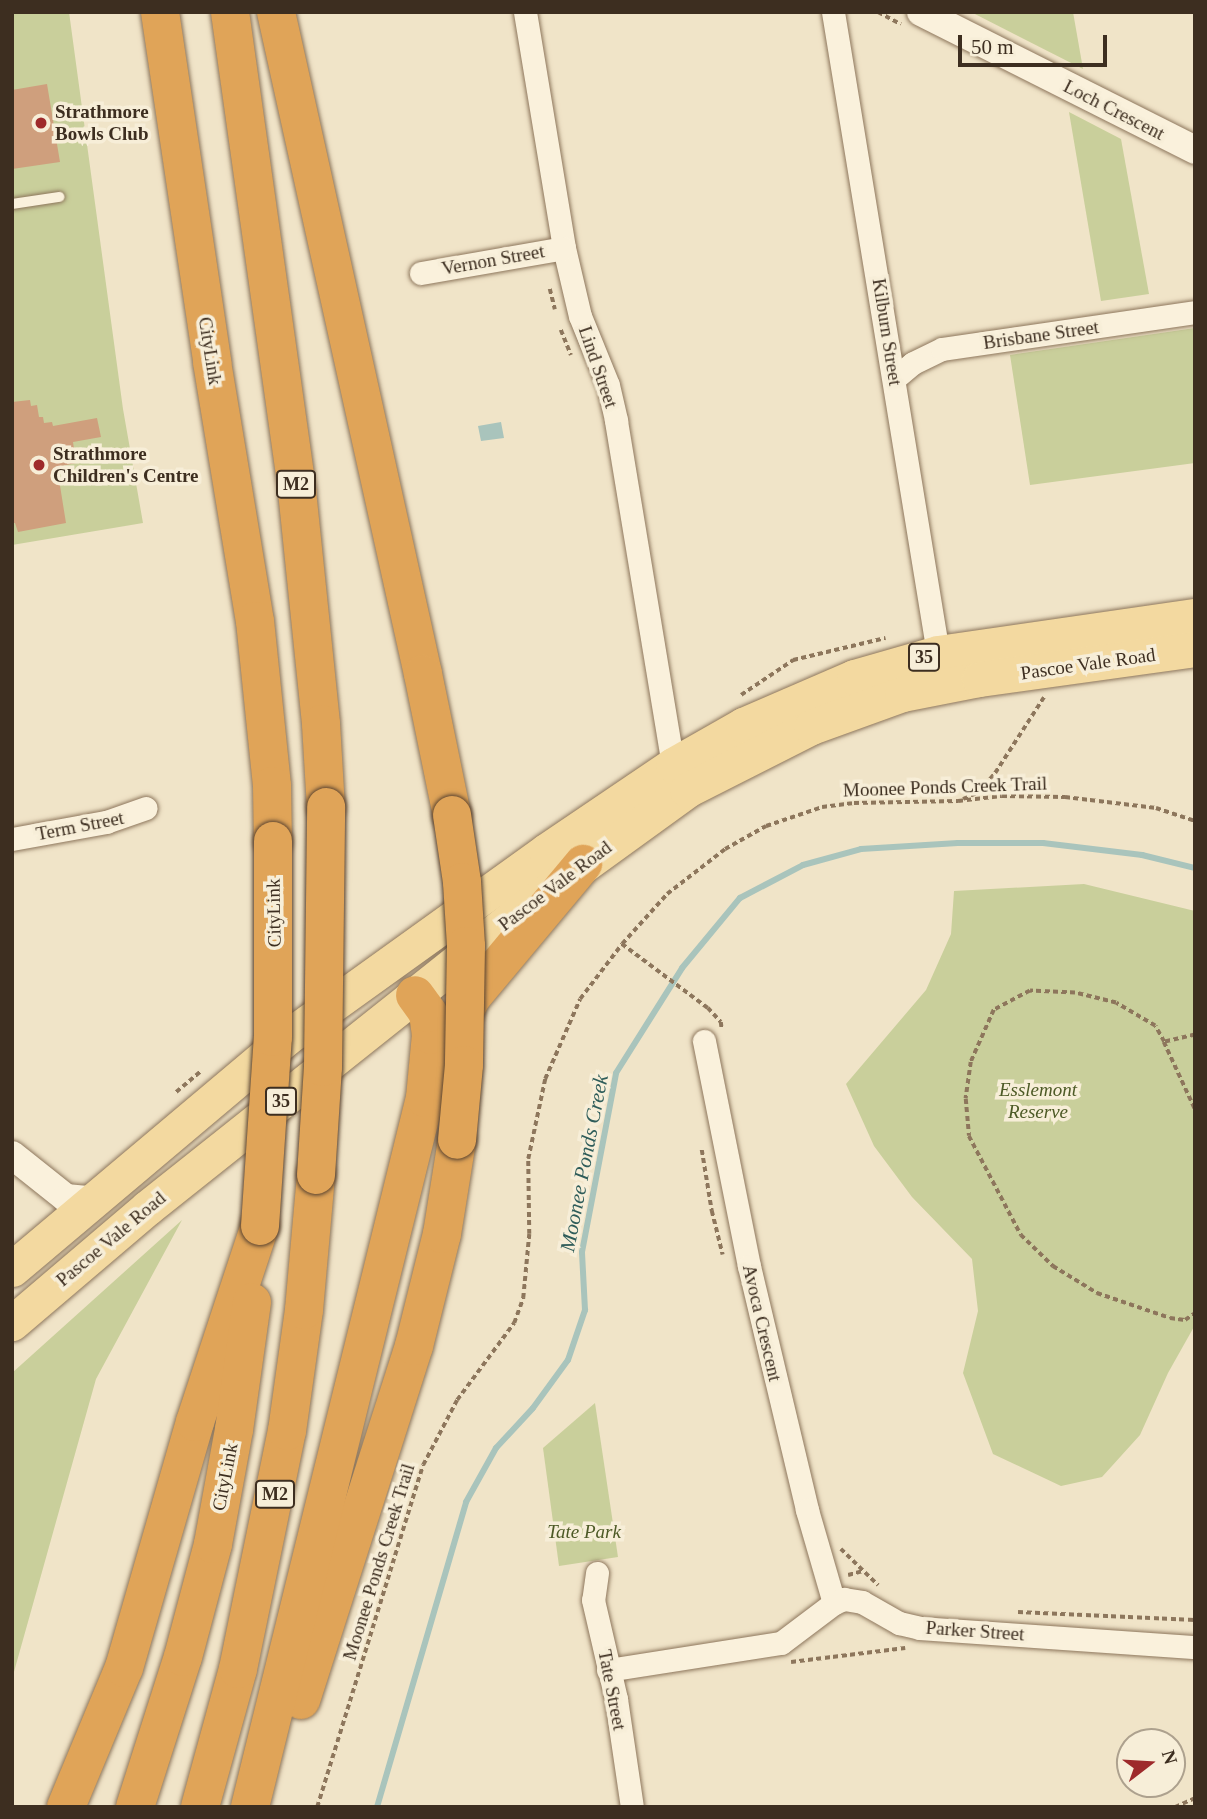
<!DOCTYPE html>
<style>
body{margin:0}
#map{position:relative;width:1207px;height:1819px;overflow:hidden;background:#f0e4c8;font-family:Georgia,serif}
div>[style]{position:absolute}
.green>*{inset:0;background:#c9cf9b}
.water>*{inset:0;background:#a9c4bc}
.stream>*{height:6px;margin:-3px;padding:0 3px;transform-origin:3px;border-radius:3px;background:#a9c4bc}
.building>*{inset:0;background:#cf9f7d}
.path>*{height:3.5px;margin-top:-1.75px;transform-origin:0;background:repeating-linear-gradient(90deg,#8d765c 0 5px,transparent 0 8.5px)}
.roads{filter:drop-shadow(0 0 2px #8d765c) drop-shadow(0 0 2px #8d765c)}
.service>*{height:10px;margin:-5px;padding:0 5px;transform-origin:5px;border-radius:5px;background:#faf1dc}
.minor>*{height:23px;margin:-11.5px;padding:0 11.5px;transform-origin:11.5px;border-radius:11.5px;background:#faf1dc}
.tertiary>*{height:28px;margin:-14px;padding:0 14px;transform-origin:14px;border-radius:14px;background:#faf1dc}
.primary>*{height:35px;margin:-17.5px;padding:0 17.5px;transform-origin:17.5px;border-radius:17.5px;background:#f3d9a0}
.motorway>*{height:38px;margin:-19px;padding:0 19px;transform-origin:19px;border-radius:19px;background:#e0a458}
.bridges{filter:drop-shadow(0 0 2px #5b4430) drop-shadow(0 0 2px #5b4430)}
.motorway-bridge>*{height:38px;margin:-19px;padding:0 19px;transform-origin:19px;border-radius:19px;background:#e0a458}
.dots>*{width:19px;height:19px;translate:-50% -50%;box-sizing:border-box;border:4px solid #f7eed8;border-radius:50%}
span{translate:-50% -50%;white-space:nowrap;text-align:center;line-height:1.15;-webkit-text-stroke:7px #f7eed8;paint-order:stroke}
.shield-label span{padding:2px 5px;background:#f7eed8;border:2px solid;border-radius:5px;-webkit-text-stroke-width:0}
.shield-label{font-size:18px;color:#3d2e20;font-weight:700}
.street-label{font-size:19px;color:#3d2e20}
.poi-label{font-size:19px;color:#3d2e20;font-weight:700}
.left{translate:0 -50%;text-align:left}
.park-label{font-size:19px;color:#4d5a26;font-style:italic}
.water-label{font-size:21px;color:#2f5d5a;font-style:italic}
.frame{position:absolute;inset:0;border:14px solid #3d2e20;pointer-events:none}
.north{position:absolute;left:1116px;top:1728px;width:70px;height:70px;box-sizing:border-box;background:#f7eed8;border:2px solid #ada18e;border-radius:50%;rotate:73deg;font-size:19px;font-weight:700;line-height:28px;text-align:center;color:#3d2e20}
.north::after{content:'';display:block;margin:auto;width:24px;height:32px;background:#9e2a2b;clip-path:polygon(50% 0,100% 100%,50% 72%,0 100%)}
.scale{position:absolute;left:958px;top:35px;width:149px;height:32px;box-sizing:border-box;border:4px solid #3d2e20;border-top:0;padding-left:9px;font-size:21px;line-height:24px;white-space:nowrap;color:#3d2e20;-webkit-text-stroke:5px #f7eed8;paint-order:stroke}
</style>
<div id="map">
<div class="green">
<div style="clip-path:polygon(12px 12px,69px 12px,123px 409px,143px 523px,12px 545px)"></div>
<div style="clip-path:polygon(971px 12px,1073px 12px,1083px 69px)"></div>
<div style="clip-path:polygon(1069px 112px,1121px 139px,1149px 294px,1101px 301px)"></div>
<div style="clip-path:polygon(1195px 328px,1195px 463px,1030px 485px,1010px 355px)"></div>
<div style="clip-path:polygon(1084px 884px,1195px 911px,1195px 1325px,1168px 1373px,1140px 1435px,1102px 1477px,1061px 1486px,993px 1454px,963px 1373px,978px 1311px,972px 1259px,912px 1197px,874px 1146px,846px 1084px,926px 990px,951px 934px,954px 891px)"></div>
<div style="clip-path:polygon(182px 1220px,96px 1379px,12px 1679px,12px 1373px)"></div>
<div style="clip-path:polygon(595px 1403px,618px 1557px,559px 1566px,543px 1448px)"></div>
</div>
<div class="water">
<div style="clip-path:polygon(501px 422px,504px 438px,481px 441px,478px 426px)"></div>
</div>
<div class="stream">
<div style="left:377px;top:1807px;width:318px;rotate:-73.7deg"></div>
<div style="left:466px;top:1502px;width:62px;rotate:-60.9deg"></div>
<div style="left:496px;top:1448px;width:54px;rotate:-47.2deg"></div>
<div style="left:533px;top:1408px;width:59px;rotate:-53.9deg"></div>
<div style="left:568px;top:1360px;width:53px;rotate:-71.2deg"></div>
<div style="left:585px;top:1310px;width:58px;rotate:-93deg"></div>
<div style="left:582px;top:1252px;width:182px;rotate:-79.2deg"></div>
<div style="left:616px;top:1073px;width:124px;rotate:-57.8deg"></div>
<div style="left:682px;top:968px;width:91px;rotate:-50.4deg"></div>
<div style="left:740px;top:898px;width:71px;rotate:-27.6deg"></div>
<div style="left:803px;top:865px;width:60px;rotate:-15.4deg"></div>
<div style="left:861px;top:849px;width:97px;rotate:-3.5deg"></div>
<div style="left:958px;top:843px;width:85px"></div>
<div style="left:1043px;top:843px;width:100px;rotate:6.9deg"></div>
<div style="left:1142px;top:855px;width:55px;rotate:13.8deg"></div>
</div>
<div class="building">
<div style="clip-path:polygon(47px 84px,60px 162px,12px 169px,12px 90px)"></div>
<div style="clip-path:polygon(30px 400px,31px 406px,37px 405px,39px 417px,43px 417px,44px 423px,52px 422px,53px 426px,97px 418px,101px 437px,73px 442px,76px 463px,57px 467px,66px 523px,18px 532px,15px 523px,12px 523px,12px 402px)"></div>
</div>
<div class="path">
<div style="left:878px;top:12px;width:26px;rotate:28deg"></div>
<div style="left:550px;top:289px;width:21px;rotate:76deg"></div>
<div style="left:561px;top:330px;width:27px;rotate:68deg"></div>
<div style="left:741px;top:695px;width:63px;rotate:-33.9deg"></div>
<div style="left:793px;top:660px;width:95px;rotate:-13.4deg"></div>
<div style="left:963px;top:799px;width:17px;rotate:-24deg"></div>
<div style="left:979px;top:792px;width:25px;rotate:-50deg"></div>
<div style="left:995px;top:773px;width:90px;rotate:-57.2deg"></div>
<div style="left:622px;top:944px;width:107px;rotate:36.7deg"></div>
<div style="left:708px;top:1008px;width:19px;rotate:47deg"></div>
<div style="left:721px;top:1022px;width:8px;rotate:83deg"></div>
<div style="left:1195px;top:1035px;width:32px;rotate:167deg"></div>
<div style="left:1164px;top:1042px;width:74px;rotate:65.2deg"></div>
<div style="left:1164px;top:1042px;width:18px;rotate:-119deg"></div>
<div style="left:1155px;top:1026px;width:45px;rotate:-149.5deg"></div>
<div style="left:1116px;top:1003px;width:42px;rotate:-166.3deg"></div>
<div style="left:1075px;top:993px;width:45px;rotate:-177.5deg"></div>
<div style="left:1030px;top:991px;width:41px;rotate:152.2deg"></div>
<div style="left:994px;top:1010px;width:57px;rotate:113.9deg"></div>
<div style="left:971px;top:1062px;width:37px;rotate:98deg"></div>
<div style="left:966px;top:1099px;width:37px;rotate:85deg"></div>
<div style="left:969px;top:1136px;width:112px;rotate:62.3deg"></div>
<div style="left:1021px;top:1235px;width:45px;rotate:44.1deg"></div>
<div style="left:1053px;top:1266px;width:52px;rotate:31.5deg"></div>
<div style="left:1097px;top:1293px;width:77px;rotate:18.9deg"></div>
<div style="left:1170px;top:1318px;width:15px;rotate:8deg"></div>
<div style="left:1185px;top:1320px;width:12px;rotate:-35deg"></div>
<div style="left:176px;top:1092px;width:31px;rotate:-40deg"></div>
<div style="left:702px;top:1150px;width:62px;rotate:80.7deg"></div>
<div style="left:712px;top:1211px;width:45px;rotate:76deg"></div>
<div style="left:841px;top:1549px;width:52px;rotate:44.2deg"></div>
<div style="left:848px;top:1575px;width:16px;rotate:-15deg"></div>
<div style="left:1018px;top:1612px;width:177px;rotate:2.6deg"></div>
<div style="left:791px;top:1662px;width:115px;rotate:-7deg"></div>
<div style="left:317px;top:1807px;width:358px;rotate:-72.8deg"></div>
<div style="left:423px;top:1465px;width:73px;rotate:-62.4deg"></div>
<div style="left:457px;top:1400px;width:96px;rotate:-53.5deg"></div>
<div style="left:514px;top:1323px;width:27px;rotate:-70deg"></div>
<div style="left:523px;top:1298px;width:64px;rotate:-84.6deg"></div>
<div style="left:529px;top:1234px;width:75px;rotate:-90.8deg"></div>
<div style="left:528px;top:1159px;width:82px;rotate:-78deg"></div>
<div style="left:545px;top:1079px;width:87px;rotate:-66.4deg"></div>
<div style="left:580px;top:999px;width:69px;rotate:-52.6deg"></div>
<div style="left:622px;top:944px;width:67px;rotate:-48deg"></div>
<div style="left:667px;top:894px;width:73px;rotate:-37.8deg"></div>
<div style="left:725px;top:849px;width:47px;rotate:-29.3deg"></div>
<div style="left:766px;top:826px;width:59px;rotate:-18.7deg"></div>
<div style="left:822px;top:807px;width:32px;rotate:-7deg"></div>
<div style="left:854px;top:803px;width:104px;rotate:-1.1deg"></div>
<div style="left:958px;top:801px;width:44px;rotate:-6.5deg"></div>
<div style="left:1002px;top:796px;width:63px;rotate:0.9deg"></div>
<div style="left:1065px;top:797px;width:92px;rotate:6.9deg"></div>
<div style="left:1156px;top:808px;width:41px;rotate:18.4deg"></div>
<div style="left:1175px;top:1807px;width:22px;rotate:-24deg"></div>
</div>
<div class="roads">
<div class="service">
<div style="left:12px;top:204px;width:48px;rotate:-8.5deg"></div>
</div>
<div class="minor">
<div style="left:525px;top:12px;width:239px;rotate:80.6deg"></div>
<div style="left:564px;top:248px;width:70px;rotate:76.8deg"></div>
<div style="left:580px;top:316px;width:74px;rotate:67.9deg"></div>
<div style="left:608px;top:385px;width:37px;rotate:77deg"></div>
<div style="left:616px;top:421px;width:349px;rotate:80.6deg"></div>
<div style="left:833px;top:12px;width:650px;rotate:80.7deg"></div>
<div style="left:421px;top:273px;width:145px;rotate:-9.9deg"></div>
<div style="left:895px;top:378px;width:23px;rotate:-40deg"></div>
<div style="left:913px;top:363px;width:32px;rotate:-26deg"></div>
<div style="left:942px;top:349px;width:256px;rotate:-8.3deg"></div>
<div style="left:12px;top:839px;width:96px;rotate:-10.3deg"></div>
<div style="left:106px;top:822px;width:42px;rotate:-19.3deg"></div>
<div style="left:704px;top:1041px;width:229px;rotate:78.7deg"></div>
<div style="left:749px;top:1266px;width:251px;rotate:76.6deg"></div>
<div style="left:807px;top:1510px;width:97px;rotate:73.8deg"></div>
<div style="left:597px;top:1573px;width:27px;rotate:98deg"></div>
<div style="left:593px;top:1600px;width:102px;rotate:76.9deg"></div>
<div style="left:616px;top:1699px;width:109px;rotate:81.6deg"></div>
<div style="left:608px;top:1670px;width:175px;rotate:-8.9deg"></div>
<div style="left:781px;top:1643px;width:66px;rotate:-37deg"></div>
<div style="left:834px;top:1603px;width:11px;rotate:-22deg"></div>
<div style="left:844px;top:1599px;width:18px;rotate:9deg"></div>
<div style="left:862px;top:1602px;width:43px;rotate:29.6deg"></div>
<div style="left:899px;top:1623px;width:22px;rotate:13deg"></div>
<div style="left:920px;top:1628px;width:276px;rotate:4deg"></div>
</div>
<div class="tertiary">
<div style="left:921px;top:12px;width:307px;rotate:26.7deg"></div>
<div style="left:12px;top:1155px;width:69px;rotate:38.5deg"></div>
<div style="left:66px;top:1198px;width:24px;rotate:5deg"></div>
</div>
<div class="primary">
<div style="left:12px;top:1269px;width:358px;rotate:-40.1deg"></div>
<div style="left:286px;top:1038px;width:320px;rotate:-35.7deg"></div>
<div style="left:546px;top:851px;width:153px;rotate:-34.1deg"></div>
<div style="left:673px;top:765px;width:81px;rotate:-29.7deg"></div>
<div style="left:743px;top:725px;width:121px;rotate:-23.4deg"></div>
<div style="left:854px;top:677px;width:87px;rotate:-15.9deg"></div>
<div style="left:938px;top:653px;width:260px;rotate:-8.2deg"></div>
<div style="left:12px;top:1323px;width:177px;rotate:-40.4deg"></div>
<div style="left:147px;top:1208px;width:472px;rotate:-38.5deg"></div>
<div style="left:516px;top:914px;width:211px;rotate:-35.9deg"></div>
<div style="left:687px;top:790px;width:139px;rotate:-26.9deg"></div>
<div style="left:811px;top:727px;width:97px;rotate:-19.9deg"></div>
<div style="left:902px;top:694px;width:78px;rotate:-11deg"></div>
<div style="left:979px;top:679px;width:218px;rotate:-7.9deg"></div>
</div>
<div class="motorway">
<div style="left:160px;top:12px;width:354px;rotate:81.5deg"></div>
<div style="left:212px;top:362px;width:263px;rotate:80.6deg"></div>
<div style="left:255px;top:621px;width:166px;rotate:84.1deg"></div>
<div style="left:272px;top:786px;width:55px;rotate:89deg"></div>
<div style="left:230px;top:12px;width:484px;rotate:82deg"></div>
<div style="left:297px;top:491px;width:234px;rotate:84.1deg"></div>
<div style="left:321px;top:724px;width:83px;rotate:86.6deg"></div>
<div style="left:276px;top:12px;width:678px;rotate:77.48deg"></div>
<div style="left:423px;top:674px;width:144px;rotate:78.4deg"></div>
<div style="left:458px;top:1024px;width:29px;rotate:-63deg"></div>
<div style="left:471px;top:998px;width:175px;rotate:-50.1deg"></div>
<div style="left:301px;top:1700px;width:372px;rotate:-72.3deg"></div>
<div style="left:414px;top:1346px;width:115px;rotate:-76deg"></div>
<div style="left:442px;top:1234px;width:95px;rotate:-80.9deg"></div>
<div style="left:66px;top:1807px;width:151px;rotate:-67.4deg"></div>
<div style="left:124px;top:1668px;width:256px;rotate:-73.9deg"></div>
<div style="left:195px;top:1422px;width:206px;rotate:-71.7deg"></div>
<div style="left:135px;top:1807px;width:157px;rotate:-72.3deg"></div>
<div style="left:183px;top:1657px;width:117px;rotate:-75.1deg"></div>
<div style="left:213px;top:1544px;width:116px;rotate:-79.6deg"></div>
<div style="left:234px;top:1430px;width:129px;rotate:-82deg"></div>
<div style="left:200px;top:1807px;width:143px;rotate:-74.6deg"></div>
<div style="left:238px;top:1669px;width:243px;rotate:-78.4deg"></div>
<div style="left:287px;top:1431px;width:122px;rotate:-82deg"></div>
<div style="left:304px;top:1310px;width:136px;rotate:-84.9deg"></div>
<div style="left:250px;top:1807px;width:730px;rotate:-76.14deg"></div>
<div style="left:425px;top:1098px;width:63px;rotate:-84.6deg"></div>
<div style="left:431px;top:1035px;width:22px;rotate:-98deg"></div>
<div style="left:428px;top:1013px;width:22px;rotate:-126deg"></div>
</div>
</div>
<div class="bridges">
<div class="motorway-bridge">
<div style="left:452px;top:815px;width:68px;rotate:81.5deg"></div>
<div style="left:462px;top:882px;width:64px;rotate:86.4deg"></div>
<div style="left:466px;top:946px;width:119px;rotate:91deg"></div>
<div style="left:464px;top:1065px;width:75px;rotate:95.3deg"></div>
<div style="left:316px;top:1175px;width:108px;rotate:-86.3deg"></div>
<div style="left:323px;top:1067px;width:260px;rotate:-89.3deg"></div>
<div style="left:260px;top:1226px;width:189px;rotate:-86.1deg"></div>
<div style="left:273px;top:1037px;width:196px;rotate:-90deg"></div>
</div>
</div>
<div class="dots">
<div style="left:41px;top:123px;background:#9e2a2b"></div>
<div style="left:39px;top:465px;background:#9e2a2b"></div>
</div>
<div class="shield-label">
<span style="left:296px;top:484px">M2</span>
<span style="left:924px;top:657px">35</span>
<span style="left:281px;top:1101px">35</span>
<span style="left:275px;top:1494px">M2</span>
</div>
<div class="street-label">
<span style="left:1114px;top:110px;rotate:27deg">Loch Crescent</span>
<span style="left:493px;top:260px;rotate:-10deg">Vernon Street</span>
<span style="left:887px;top:332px;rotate:81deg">Kilburn Street</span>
<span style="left:1041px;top:335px;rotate:-8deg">Brisbane Street</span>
<span style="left:210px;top:351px;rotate:81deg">CityLink</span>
<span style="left:598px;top:367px;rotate:71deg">Lind Street</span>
<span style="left:1088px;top:664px;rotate:-8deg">Pascoe Vale Road</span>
<span style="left:945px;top:787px;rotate:-2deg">Moonee Ponds Creek Trail</span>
<span style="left:80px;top:826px;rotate:-11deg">Term Street</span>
<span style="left:555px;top:886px;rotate:-37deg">Pascoe Vale Road</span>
<span style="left:274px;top:913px;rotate:-91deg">CityLink</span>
<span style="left:111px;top:1239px;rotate:-40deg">Pascoe Vale Road</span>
<span style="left:762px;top:1323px;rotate:77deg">Avoca Crescent</span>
<span style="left:225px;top:1477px;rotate:-79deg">CityLink</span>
<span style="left:379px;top:1562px;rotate:-73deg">Moonee Ponds Creek Trail</span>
<span style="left:975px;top:1631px;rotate:4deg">Parker Street</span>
<span style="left:612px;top:1690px;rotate:79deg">Tate Street</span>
</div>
<div class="poi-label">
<span class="left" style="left:55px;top:123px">Strathmore<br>Bowls Club</span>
<span class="left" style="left:53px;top:465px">Strathmore<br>Children's Centre</span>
</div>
<div class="park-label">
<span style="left:1038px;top:1101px">Esslemont<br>Reserve</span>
<span style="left:584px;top:1532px">Tate Park</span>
</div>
<div class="water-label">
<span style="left:584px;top:1163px;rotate:-79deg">Moonee Ponds Creek</span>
</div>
<div class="frame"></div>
<div class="north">N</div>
<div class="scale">50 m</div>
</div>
